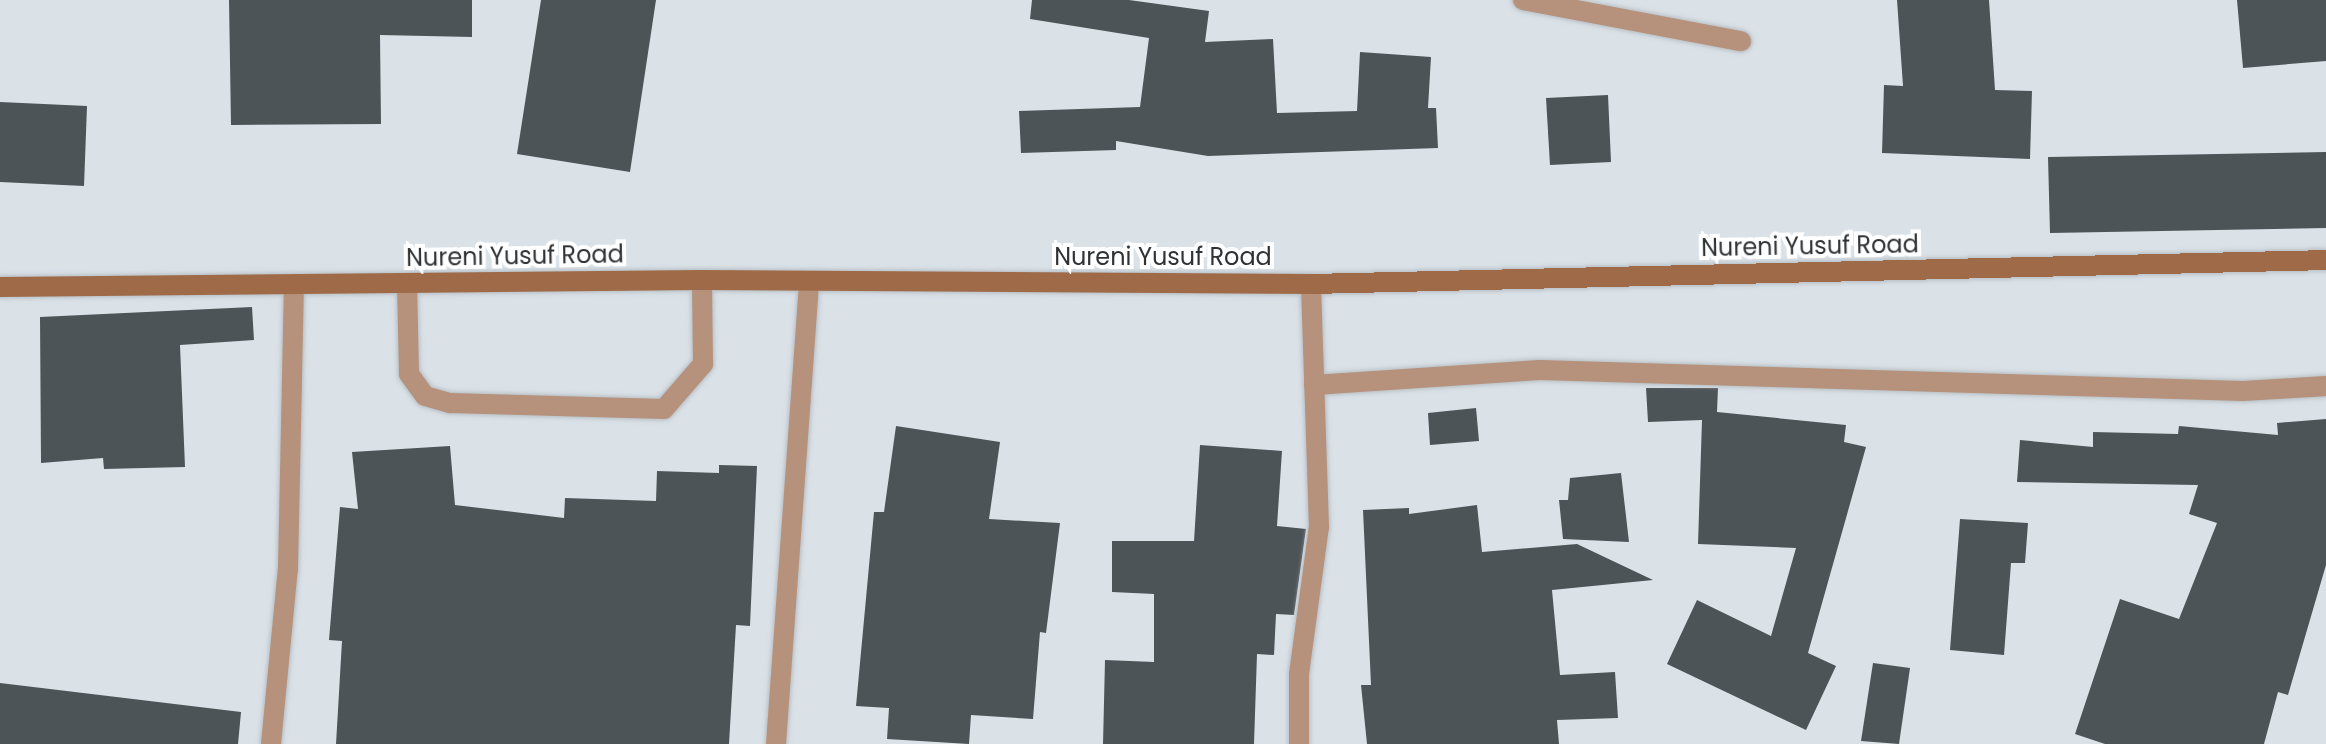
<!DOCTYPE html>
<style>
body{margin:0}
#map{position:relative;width:2326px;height:744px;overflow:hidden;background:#dae2e8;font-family:Poppins,sans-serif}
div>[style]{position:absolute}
.building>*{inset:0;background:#4d5458}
.roads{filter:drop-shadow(0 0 2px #b8bfc4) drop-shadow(0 0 2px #b8bfc4)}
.street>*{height:20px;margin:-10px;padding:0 10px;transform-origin:10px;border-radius:10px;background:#b6917b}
.secondary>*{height:20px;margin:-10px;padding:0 10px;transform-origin:10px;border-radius:10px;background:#9f6a48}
span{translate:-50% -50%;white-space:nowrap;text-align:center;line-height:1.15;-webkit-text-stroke:8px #fff;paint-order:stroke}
.street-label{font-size:24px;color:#303335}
</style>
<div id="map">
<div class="building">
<div style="clip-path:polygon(229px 0,472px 0,472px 37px,380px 35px,381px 124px,231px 125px)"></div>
<div style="clip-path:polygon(541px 0,656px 0,630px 172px,517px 154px)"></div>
<div style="clip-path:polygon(1032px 0,1129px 0,1209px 11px,1205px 42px,1273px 39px,1277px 113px,1357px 111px,1360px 52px,1431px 57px,1428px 108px,1436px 108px,1438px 148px,1208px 156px,1116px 141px,1116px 150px,1021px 153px,1019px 111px,1140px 107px,1149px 38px,1030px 19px)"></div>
<div style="clip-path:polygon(1897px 0,1989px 0,1995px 90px,2032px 91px,2030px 159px,1882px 153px,1884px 85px,1903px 86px)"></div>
<div style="clip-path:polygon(2237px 0,2326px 0,2326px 61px,2243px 68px)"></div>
<div style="clip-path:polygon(1608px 95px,1611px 162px,1550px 165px,1546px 98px)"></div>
<div style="clip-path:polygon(0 102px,87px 106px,84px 186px,0 182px)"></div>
<div style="clip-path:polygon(2326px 152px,2326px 228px,2050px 233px,2048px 157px)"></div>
<div style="clip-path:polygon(252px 307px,254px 340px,180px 345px,185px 467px,104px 469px,103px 458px,41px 463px,40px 317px)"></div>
<div style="clip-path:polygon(1646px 388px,1718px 388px,1717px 412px,1846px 425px,1844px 442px,1866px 447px,1808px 653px,1836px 666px,1806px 730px,1667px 664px,1697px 600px,1771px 636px,1796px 548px,1698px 544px,1702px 420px,1648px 422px)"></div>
<div style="clip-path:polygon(1476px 408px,1479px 441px,1430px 445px,1428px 413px)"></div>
<div style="clip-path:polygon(2326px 419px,2326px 565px,2288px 695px,2278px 692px,2264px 744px,2105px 744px,2075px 734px,2120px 599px,2179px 619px,2217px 523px,2189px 514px,2198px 485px,2017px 482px,2020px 440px,2093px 447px,2093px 432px,2178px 434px,2179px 426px,2278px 435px,2277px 423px)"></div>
<div style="clip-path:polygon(896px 426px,1000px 442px,989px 519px,1060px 523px,1046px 633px,1040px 632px,1033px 719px,971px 715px,969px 744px,887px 739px,889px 708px,856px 706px,874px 512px,884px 512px)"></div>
<div style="clip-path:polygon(1200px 445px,1282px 451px,1277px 526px,1306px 529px,1294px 615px,1276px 614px,1274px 655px,1257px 654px,1254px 744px,1103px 744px,1105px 660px,1154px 662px,1154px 594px,1112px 592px,1112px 541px,1194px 541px)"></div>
<div style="clip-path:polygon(450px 446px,455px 505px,564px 518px,565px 498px,656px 501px,657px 471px,719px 473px,719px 465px,757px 466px,750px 626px,736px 625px,729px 744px,336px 744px,342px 641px,329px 640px,340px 507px,358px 509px,352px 452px)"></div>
<div style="clip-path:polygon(1621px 473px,1629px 542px,1563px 539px,1559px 500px,1568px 500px,1570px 478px)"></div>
<div style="clip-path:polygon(1477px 505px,1482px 552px,1577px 544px,1653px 580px,1552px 590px,1560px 675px,1615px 672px,1618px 718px,1557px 720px,1559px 744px,1367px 744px,1361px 685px,1371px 685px,1363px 510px,1409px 508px,1409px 514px)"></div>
<div style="clip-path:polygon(1960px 519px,2028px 523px,2025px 563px,2011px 563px,2004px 655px,1950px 650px)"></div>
<div style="clip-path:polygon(1873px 663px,1910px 668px,1899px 744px,1861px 741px)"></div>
<div style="clip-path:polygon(0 683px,241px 712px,238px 744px,0 744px)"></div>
</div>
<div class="roads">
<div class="street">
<div style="left:1523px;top:0;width:222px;rotate:10.7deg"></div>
<div style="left:407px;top:284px;width:90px;rotate:88.7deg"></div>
<div style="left:409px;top:374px;width:27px;rotate:54deg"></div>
<div style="left:425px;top:396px;width:26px;rotate:16deg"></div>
<div style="left:450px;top:403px;width:214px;rotate:1.6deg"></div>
<div style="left:664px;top:409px;width:60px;rotate:-49.1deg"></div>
<div style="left:703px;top:364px;width:84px;rotate:-90.7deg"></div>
<div style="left:1314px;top:385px;width:226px;rotate:-3.8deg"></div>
<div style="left:1540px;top:370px;width:703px;rotate:1.71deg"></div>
<div style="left:2243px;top:391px;width:83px;rotate:-3.4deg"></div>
<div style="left:271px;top:744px;width:176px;rotate:-84.5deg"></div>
<div style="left:288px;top:569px;width:284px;rotate:-88.8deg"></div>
<div style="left:776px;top:744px;width:464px;rotate:-85.9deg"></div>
<div style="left:1299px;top:744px;width:70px;rotate:-90deg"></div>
<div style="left:1299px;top:674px;width:148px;rotate:-82.3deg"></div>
<div style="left:1319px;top:527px;width:243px;rotate:-91.9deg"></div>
</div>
<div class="secondary">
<div style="left:0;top:287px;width:702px;rotate:-0.57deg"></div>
<div style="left:702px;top:280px;width:609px;rotate:0.38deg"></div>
<div style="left:1311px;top:284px;width:1015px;rotate:-1.35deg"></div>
</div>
</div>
<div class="street-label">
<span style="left:1810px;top:246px;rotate:-1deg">Nureni Yusuf Road</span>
<span style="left:515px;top:256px;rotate:-1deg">Nureni Yusuf Road</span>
<span style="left:1163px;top:257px">Nureni Yusuf Road</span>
</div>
</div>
